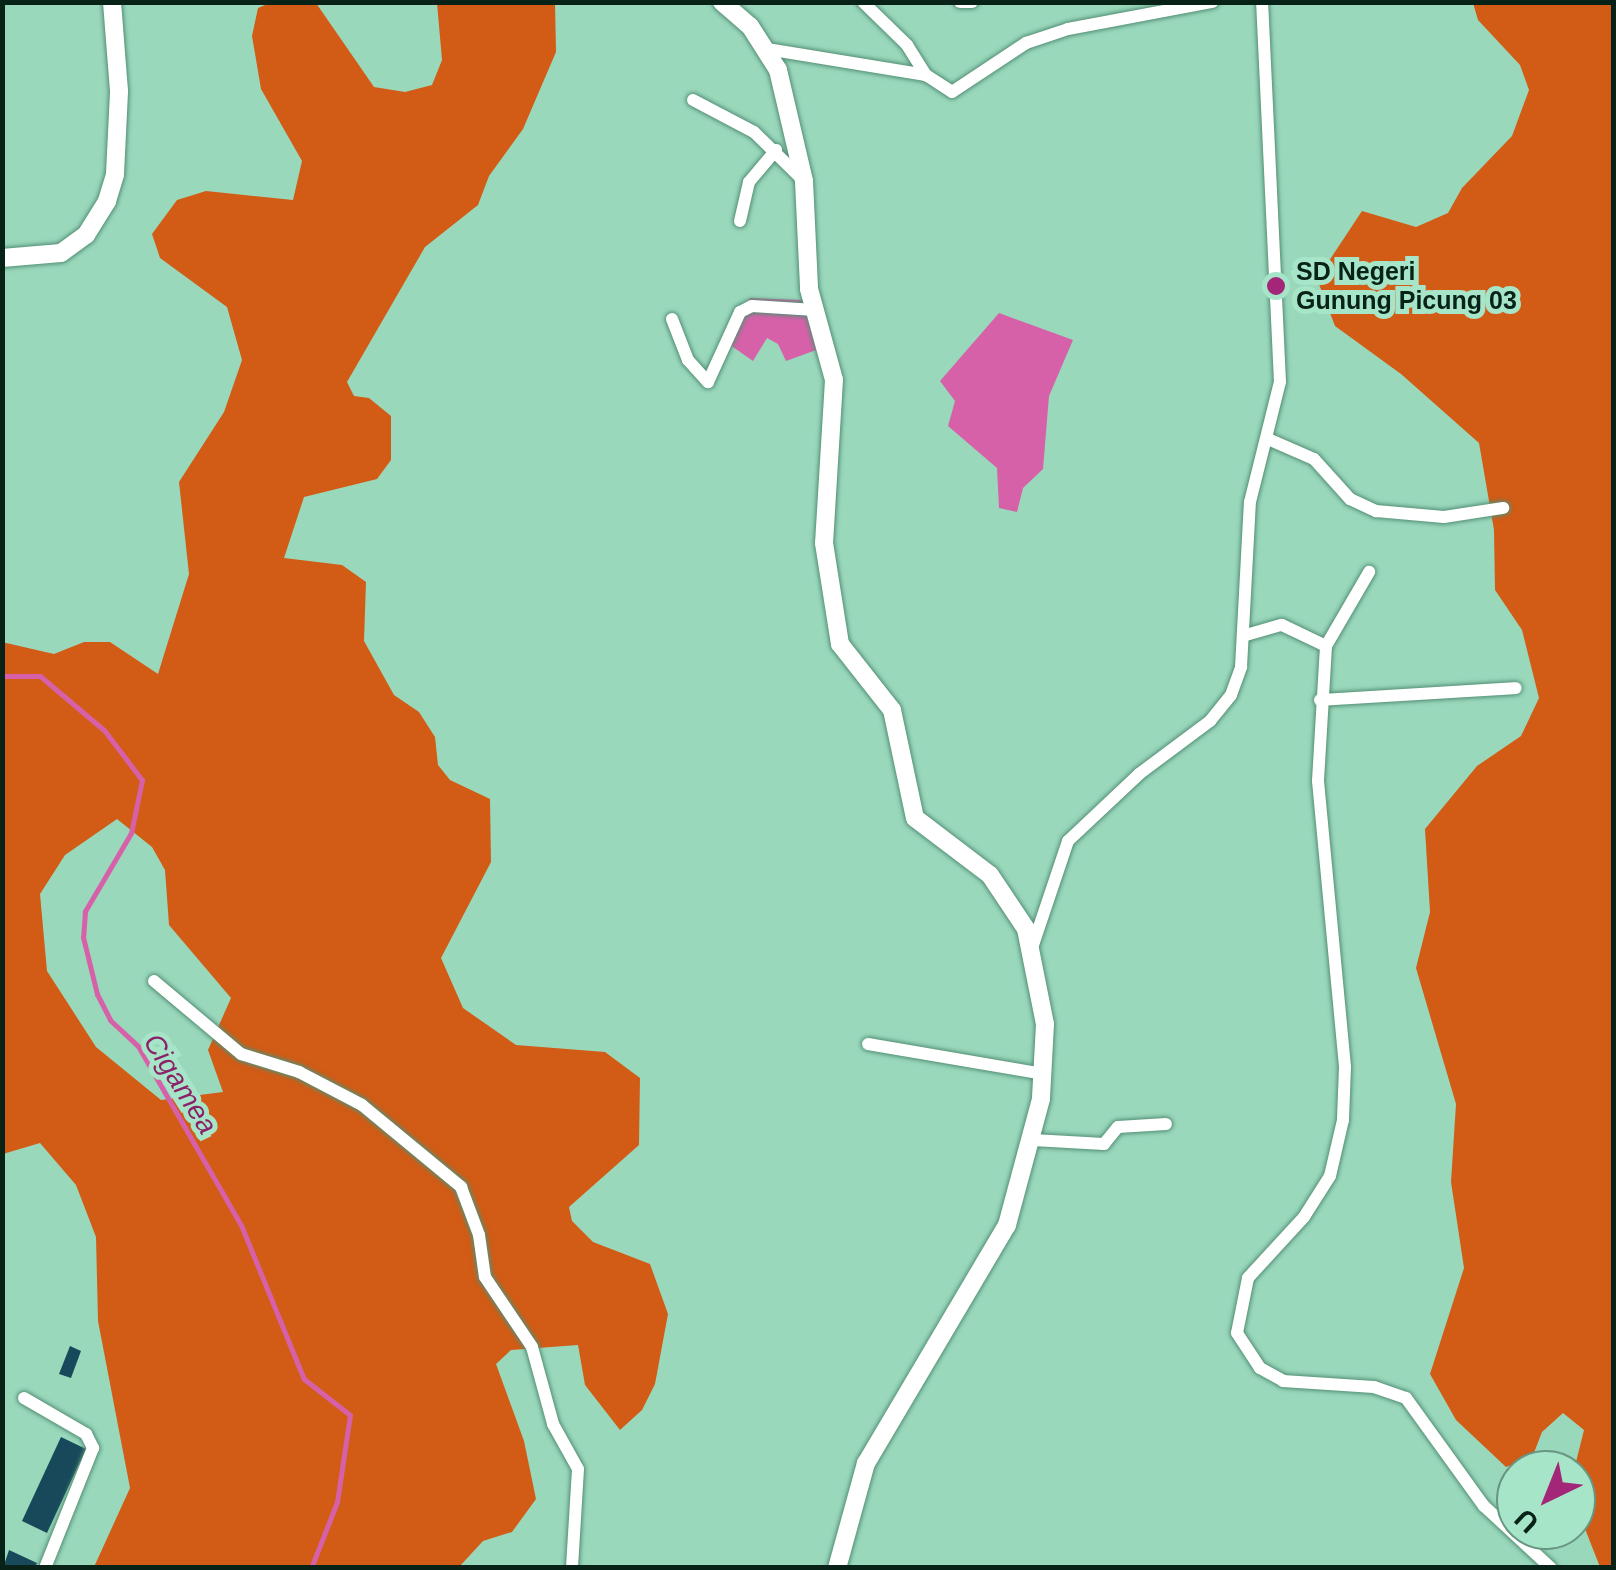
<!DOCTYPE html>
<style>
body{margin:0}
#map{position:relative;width:1616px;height:1570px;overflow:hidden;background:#9ad8bc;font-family:Helvetica,sans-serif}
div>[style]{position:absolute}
.forest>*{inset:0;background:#d25b15}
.water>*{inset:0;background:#d661a9}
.stream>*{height:5px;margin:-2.5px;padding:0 2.5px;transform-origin:2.5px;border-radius:2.5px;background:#d661a9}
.building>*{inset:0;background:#17495a}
.roads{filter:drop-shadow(0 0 2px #538f75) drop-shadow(0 0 2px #538f75)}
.minor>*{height:12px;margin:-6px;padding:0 6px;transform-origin:6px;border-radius:6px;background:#fff}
.secondary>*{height:18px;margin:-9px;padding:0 9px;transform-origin:9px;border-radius:9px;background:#fff}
.dots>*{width:28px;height:28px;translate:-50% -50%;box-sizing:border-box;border:5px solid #a7e5c9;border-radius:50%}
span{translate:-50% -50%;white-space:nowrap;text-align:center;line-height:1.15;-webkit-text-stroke:10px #a7e5c9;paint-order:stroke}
.poi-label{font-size:25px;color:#082218;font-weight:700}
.left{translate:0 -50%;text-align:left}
.water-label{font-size:28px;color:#8b2167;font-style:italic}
.frame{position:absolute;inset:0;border:5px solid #082218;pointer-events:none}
.north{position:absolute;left:1496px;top:1450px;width:100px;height:100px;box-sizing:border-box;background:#a7e5c9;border:2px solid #679782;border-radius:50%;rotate:223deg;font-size:28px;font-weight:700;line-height:40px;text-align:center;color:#082218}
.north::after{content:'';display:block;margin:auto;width:35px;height:45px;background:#a32679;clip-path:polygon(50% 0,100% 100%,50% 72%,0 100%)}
</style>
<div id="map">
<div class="forest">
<div style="clip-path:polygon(evenodd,270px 3px,316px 3px,374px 87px,405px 92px,432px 85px,442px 60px,437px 3px,555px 3px,556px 52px,523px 129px,489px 176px,478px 205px,425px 247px,347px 382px,354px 396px,369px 398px,391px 416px,391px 460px,377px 479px,304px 497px,284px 558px,342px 565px,366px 582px,364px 641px,394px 695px,419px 712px,435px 737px,438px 765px,450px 780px,490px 799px,491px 862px,441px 958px,463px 1008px,516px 1045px,605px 1052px,640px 1078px,639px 1145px,569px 1207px,572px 1221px,593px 1242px,650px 1264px,668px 1314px,655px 1384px,642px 1410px,620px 1430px,585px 1385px,578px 1345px,511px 1350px,496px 1364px,524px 1441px,536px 1499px,512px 1532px,483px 1541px,459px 1567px,94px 1567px,130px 1488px,98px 1321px,96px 1237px,76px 1185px,40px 1143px,3px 1154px,2px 642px,54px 654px,84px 642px,110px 642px,158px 674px,189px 574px,179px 482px,224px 412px,242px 360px,227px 307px,160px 258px,152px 234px,177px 200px,206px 191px,293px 200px,302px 161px,261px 89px,252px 36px,258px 8px,270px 3px,117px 819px,152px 847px,165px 870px,169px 925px,231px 998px,208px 1050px,223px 1092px,161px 1100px,96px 1047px,47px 971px,40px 894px,65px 855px,117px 819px)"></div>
<div style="clip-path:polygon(1473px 3px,1613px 3px,1613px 1567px,1600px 1567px,1576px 1506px,1574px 1470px,1584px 1430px,1563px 1413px,1542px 1432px,1532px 1458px,1506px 1467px,1456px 1420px,1430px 1374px,1464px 1268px,1451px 1182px,1456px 1104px,1416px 968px,1430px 912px,1425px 829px,1477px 766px,1521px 736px,1539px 698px,1522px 630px,1495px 590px,1494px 530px,1479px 443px,1401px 374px,1335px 326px,1317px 279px,1362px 211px,1416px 227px,1448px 213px,1462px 188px,1512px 136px,1529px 90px,1520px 65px,1478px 20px)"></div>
</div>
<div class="water">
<div style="clip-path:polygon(750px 298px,802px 300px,819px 349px,786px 361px,778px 344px,767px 338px,753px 361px,723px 340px)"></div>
<div style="clip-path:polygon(999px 313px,1073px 340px,1049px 396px,1043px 469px,1023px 488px,1017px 512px,999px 508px,997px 468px,948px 426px,955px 401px,940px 381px)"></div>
</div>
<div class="stream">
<div style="left:2px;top:676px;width:38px"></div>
<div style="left:40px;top:676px;width:84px;rotate:40.2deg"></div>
<div style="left:104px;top:730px;width:63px;rotate:52.8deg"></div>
<div style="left:142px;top:780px;width:54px;rotate:101.7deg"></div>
<div style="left:131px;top:833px;width:91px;rotate:120.5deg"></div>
<div style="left:85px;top:911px;width:26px;rotate:94deg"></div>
<div style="left:83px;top:937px;width:59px;rotate:76.2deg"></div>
<div style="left:97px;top:994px;width:29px;rotate:63deg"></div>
<div style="left:110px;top:1020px;width:38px;rotate:43deg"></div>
<div style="left:138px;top:1046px;width:207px;rotate:60.1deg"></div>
<div style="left:241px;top:1225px;width:166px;rotate:67.8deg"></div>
<div style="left:304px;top:1379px;width:58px;rotate:38deg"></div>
<div style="left:350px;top:1415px;width:88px;rotate:98.5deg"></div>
<div style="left:337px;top:1502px;width:71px;rotate:111.5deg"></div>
</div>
<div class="building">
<div style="clip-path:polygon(70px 1346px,81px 1351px,71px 1378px,59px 1374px)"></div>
<div style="clip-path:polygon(61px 1437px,86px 1449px,47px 1533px,22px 1521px)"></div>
<div style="clip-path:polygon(9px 1550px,37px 1563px,35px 1568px,3px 1568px)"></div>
</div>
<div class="roads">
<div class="minor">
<div style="left:863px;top:2px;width:62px;rotate:44.3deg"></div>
<div style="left:907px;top:45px;width:36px;rotate:58deg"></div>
<div style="left:926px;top:75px;width:31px;rotate:33deg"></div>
<div style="left:952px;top:92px;width:89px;rotate:-33.5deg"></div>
<div style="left:1026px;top:43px;width:44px;rotate:-18.4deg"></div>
<div style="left:1068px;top:29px;width:147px;rotate:-10.6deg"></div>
<div style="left:960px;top:2px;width:12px"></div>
<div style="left:767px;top:49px;width:161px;rotate:9.3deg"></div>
<div style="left:693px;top:100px;width:69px;rotate:27.7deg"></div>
<div style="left:754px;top:132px;width:67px;rotate:44.4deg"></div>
<div style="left:740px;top:221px;width:40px;rotate:-77deg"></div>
<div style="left:749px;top:182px;width:42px;rotate:-49.8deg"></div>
<div style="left:672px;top:319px;width:44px;rotate:68.7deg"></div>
<div style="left:688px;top:360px;width:30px;rotate:48deg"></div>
<div style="left:708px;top:382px;width:77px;rotate:-65.4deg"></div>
<div style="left:740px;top:312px;width:13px;rotate:-27deg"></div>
<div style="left:752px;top:306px;width:63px;rotate:3.6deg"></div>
<div style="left:1268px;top:439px;width:50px;rotate:23.5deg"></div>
<div style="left:1314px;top:459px;width:54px;rotate:48deg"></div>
<div style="left:1350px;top:499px;width:29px;rotate:25deg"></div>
<div style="left:1376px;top:511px;width:68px;rotate:5deg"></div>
<div style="left:1444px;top:517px;width:60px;rotate:-8.7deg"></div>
<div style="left:1246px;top:635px;width:37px;rotate:-16deg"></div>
<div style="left:1282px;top:625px;width:49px;rotate:25.5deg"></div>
<div style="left:1326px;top:646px;width:135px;rotate:93.4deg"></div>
<div style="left:1318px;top:781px;width:287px;rotate:84.6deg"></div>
<div style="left:1345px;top:1067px;width:53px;rotate:92.2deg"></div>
<div style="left:1343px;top:1120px;width:57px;rotate:103.1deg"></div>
<div style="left:1330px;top:1176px;width:49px;rotate:122.4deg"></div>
<div style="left:1304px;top:1217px;width:83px;rotate:132.6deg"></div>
<div style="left:1248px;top:1278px;width:56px;rotate:101.3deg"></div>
<div style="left:1237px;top:1333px;width:42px;rotate:56.7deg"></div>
<div style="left:1260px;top:1368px;width:26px;rotate:29deg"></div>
<div style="left:1283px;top:1381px;width:91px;rotate:3.8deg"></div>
<div style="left:1374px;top:1387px;width:34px;rotate:19deg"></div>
<div style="left:1406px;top:1398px;width:133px;rotate:54.2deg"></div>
<div style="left:1484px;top:1506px;width:91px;rotate:42.8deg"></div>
<div style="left:1326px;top:646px;width:86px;rotate:-59.8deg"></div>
<div style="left:1320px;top:700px;width:196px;rotate:-3.5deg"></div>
<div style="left:1032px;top:948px;width:113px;rotate:-71.4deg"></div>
<div style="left:1068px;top:841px;width:98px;rotate:-43.3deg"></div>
<div style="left:1139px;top:774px;width:89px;rotate:-36.7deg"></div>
<div style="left:1210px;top:721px;width:33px;rotate:-51deg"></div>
<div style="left:1231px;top:695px;width:30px;rotate:-70deg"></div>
<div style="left:1241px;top:667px;width:165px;rotate:-86.9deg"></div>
<div style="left:1250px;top:502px;width:124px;rotate:-76deg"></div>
<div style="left:1280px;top:382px;width:380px;rotate:-92.7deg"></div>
<div style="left:154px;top:981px;width:114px;rotate:40deg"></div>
<div style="left:241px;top:1054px;width:61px;rotate:17.2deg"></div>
<div style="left:299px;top:1072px;width:71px;rotate:27.6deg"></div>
<div style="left:362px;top:1105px;width:129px;rotate:39.6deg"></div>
<div style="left:461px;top:1187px;width:51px;rotate:69.4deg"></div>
<div style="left:479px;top:1235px;width:42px;rotate:81.9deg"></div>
<div style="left:485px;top:1277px;width:84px;rotate:56.1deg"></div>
<div style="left:532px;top:1347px;width:80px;rotate:74.7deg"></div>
<div style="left:553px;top:1424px;width:51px;rotate:60.9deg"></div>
<div style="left:578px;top:1469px;width:99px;rotate:93.5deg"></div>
<div style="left:868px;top:1044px;width:179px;rotate:9.7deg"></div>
<div style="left:1033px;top:1140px;width:71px;rotate:3.2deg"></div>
<div style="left:1104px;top:1144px;width:22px;rotate:-51deg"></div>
<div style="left:1118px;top:1127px;width:48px;rotate:-3.6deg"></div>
<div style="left:24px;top:1398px;width:72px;rotate:30.1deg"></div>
<div style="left:86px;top:1434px;width:16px;rotate:63deg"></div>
<div style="left:93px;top:1448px;width:129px;rotate:111.8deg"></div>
</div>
<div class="secondary">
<div style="left:722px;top:2px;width:37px;rotate:41deg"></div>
<div style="left:750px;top:26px;width:52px;rotate:57.5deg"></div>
<div style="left:778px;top:70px;width:114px;rotate:76.8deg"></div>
<div style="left:804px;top:181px;width:108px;rotate:87.3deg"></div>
<div style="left:809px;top:289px;width:94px;rotate:74.6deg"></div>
<div style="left:834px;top:380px;width:163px;rotate:93.5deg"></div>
<div style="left:824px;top:543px;width:102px;rotate:81deg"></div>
<div style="left:840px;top:644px;width:84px;rotate:51.8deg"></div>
<div style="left:892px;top:710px;width:110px;rotate:78deg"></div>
<div style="left:915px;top:818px;width:94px;rotate:37.2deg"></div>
<div style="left:990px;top:875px;width:65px;rotate:56.3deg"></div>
<div style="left:1026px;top:929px;width:97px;rotate:78.7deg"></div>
<div style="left:1045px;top:1024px;width:75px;rotate:93.1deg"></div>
<div style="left:1041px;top:1099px;width:131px;rotate:105.1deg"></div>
<div style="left:1007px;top:1225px;width:277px;rotate:120.6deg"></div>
<div style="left:866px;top:1463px;width:109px;rotate:105.4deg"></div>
<div style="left:2px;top:258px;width:59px;rotate:-4.8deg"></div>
<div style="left:61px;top:253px;width:31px;rotate:-36deg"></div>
<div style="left:86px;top:235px;width:40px;rotate:-58deg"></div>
<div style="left:107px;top:201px;width:28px;rotate:-73deg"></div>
<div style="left:115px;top:174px;width:83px;rotate:-87.2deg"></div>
<div style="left:119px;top:91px;width:89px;rotate:-94.5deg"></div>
</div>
</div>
<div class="dots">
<div style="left:1276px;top:286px;background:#a32679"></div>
</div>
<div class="poi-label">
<span class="left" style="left:1296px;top:286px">SD Negeri<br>Gunung Picung 03</span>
</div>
<div class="water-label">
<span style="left:180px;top:1084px;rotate:58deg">Cigamea</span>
</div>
<div class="frame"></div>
<div class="north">U</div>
</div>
